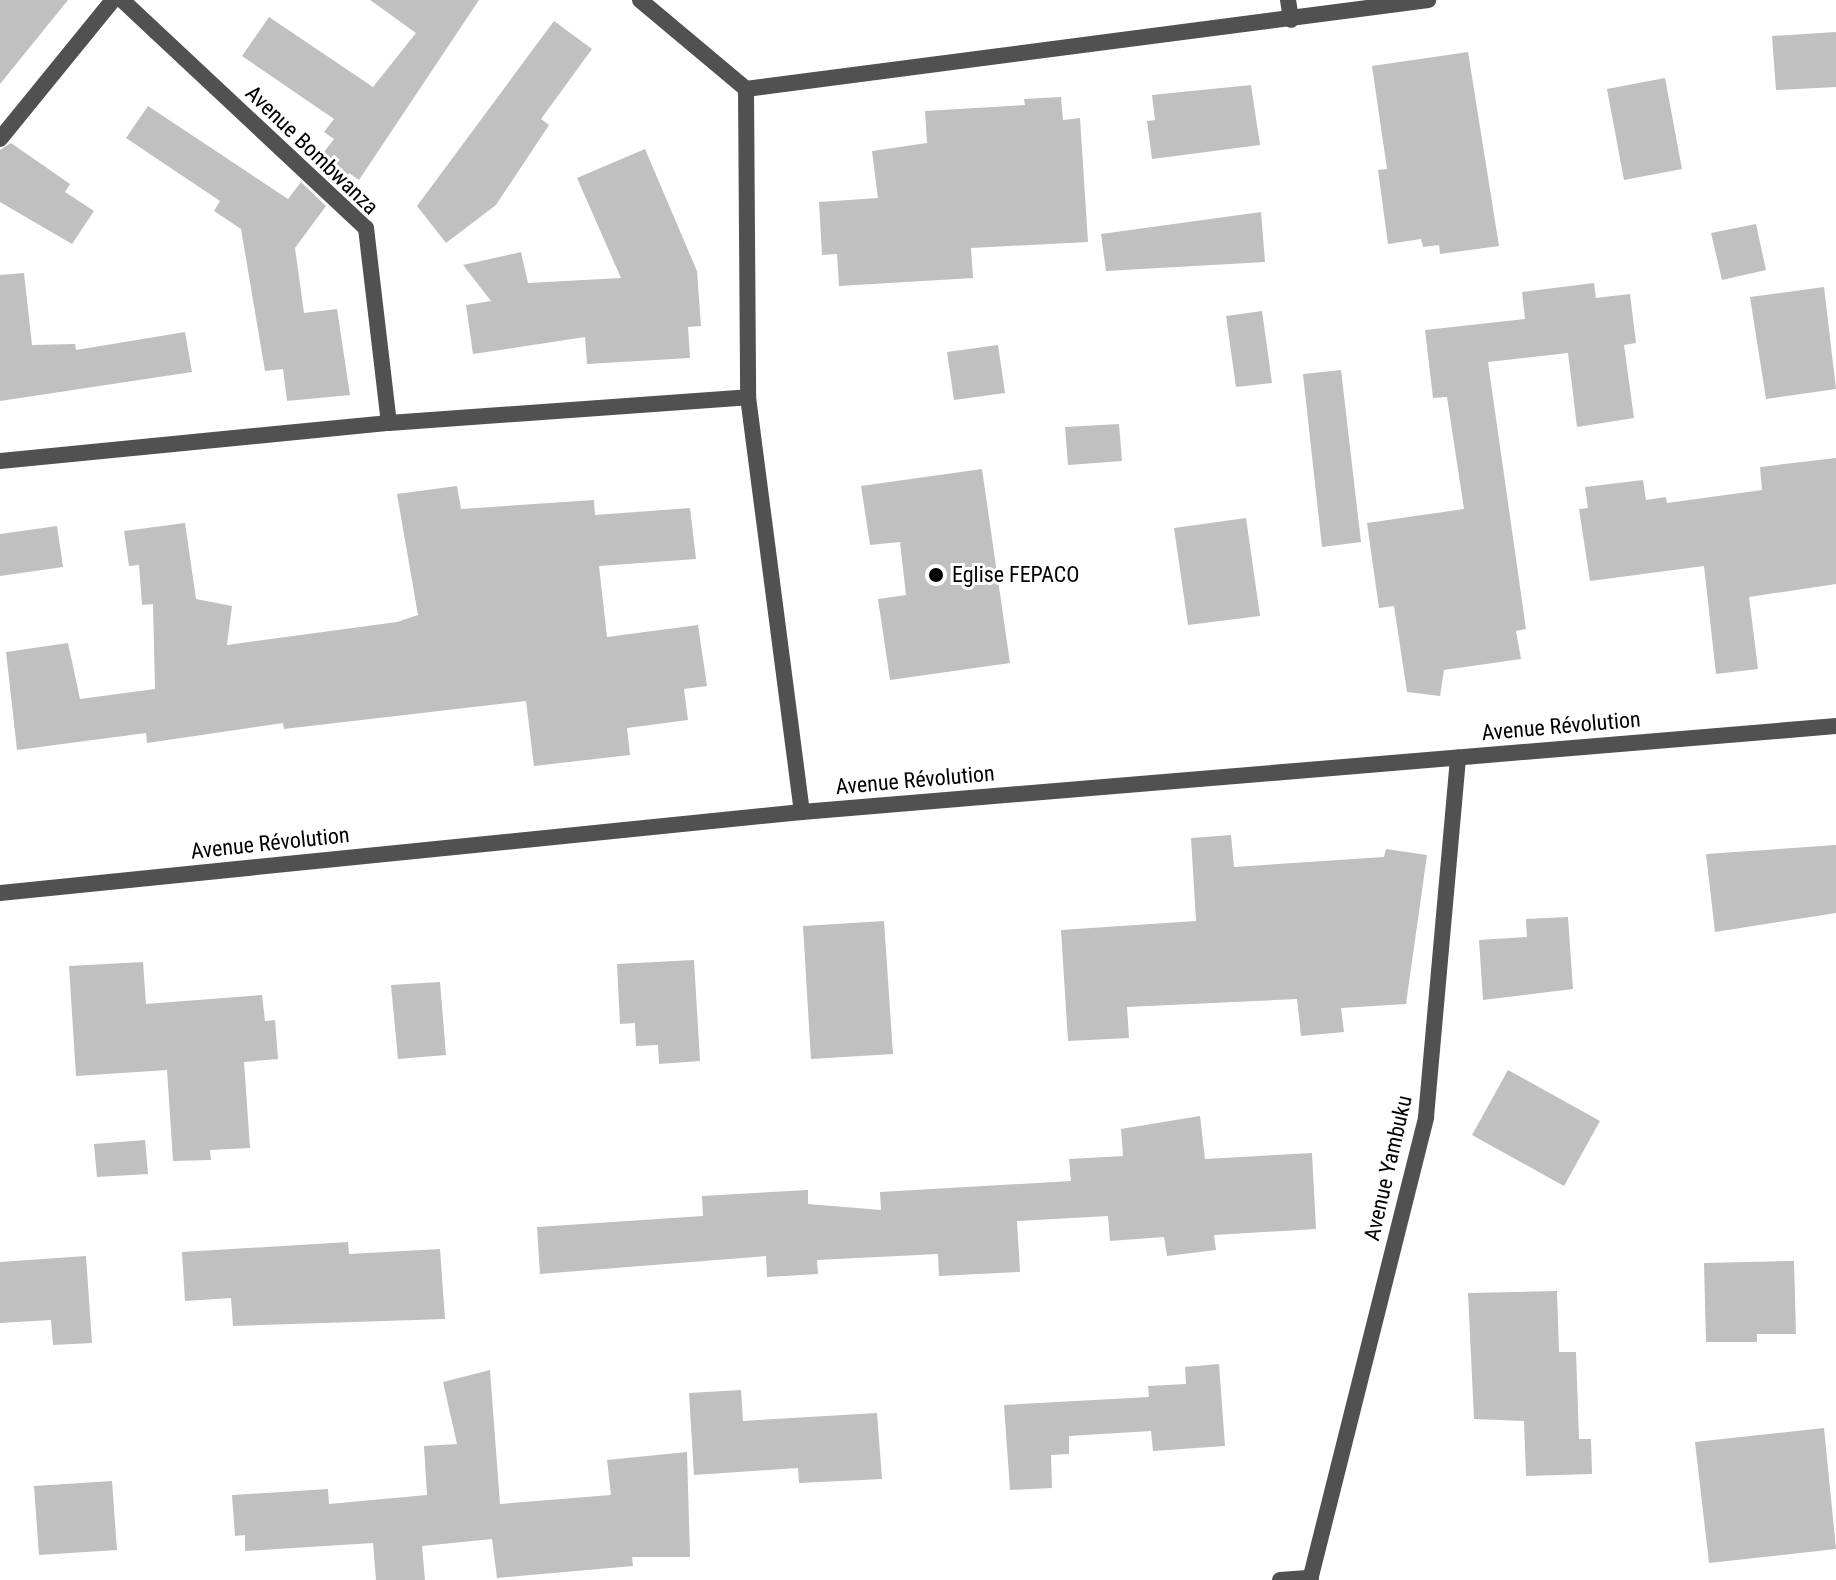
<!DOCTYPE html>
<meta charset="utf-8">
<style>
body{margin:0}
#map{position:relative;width:1836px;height:1580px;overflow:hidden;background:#fff;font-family:"Roboto Condensed",sans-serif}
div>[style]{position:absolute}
.building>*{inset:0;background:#c0c0c0}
.minor>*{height:16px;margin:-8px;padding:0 8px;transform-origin:8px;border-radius:8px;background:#515151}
.tertiary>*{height:16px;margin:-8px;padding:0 8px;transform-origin:8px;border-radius:8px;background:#515151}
.dots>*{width:22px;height:22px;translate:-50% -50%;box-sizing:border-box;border:4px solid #fff;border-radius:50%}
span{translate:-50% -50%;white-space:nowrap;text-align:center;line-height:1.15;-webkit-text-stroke:6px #fff;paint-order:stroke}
.street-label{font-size:22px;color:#000}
.poi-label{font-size:22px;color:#000}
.left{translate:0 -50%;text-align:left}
</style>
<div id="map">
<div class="building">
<div style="clip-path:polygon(0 0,68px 0,0 84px)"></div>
<div style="clip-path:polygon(370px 0,479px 0,359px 180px,349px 173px,339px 188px,314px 165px,334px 139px,324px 132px,334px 119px,242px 56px,269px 17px,373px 87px,416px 33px)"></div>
<div style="clip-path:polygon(554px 21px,592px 49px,541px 119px,549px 125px,496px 205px,446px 243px,417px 206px)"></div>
<div style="clip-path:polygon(1836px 32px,1836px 87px,1776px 90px,1772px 36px)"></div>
<div style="clip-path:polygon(1468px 52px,1499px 246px,1440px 254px,1439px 245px,1423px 247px,1421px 239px,1388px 244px,1378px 170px,1387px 169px,1372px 66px)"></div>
<div style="clip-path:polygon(1665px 78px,1682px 169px,1624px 180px,1607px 89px)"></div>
<div style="clip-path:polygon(1251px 85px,1260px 145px,1152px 159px,1147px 121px,1155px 120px,1152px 95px)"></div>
<div style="clip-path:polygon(1061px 97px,1063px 120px,1080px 118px,1088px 242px,971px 248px,973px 278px,839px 286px,837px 254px,822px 255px,819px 202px,878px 198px,872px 151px,927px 143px,925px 111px,1025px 105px,1024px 99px)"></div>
<div style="clip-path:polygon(148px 106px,288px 199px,301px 182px,326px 206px,295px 248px,304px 313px,337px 309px,350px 395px,287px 401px,283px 369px,265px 371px,241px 229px,214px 211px,220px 201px,126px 138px)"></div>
<div style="clip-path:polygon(11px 143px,70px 184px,65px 192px,94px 211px,72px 244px,0 202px,0 150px)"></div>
<div style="clip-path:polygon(645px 149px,697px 271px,701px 326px,688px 327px,690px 358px,587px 364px,585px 337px,473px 354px,466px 305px,491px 301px,463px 265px,521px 252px,528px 283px,621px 278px,577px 178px)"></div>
<div style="clip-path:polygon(1261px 212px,1265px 262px,1106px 271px,1101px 234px)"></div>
<div style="clip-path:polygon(1756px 224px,1766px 270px,1722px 280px,1711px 233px)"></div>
<div style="clip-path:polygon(24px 273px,32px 345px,75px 344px,76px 350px,185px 332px,192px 372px,0 401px,0 275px)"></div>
<div style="clip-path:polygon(1594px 283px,1596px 298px,1630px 294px,1636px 343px,1624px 345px,1634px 418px,1577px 427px,1568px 353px,1488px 362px,1526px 629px,1516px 631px,1521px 659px,1444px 670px,1440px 696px,1407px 692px,1394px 606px,1379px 608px,1367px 523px,1464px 509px,1447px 397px,1433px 398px,1425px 330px,1525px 319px,1522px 292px)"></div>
<div style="clip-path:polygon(1824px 287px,1836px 389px,1766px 399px,1750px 297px)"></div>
<div style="clip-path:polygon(1262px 311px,1272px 383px,1236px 387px,1226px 316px)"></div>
<div style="clip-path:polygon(998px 345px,1005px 393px,954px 400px,947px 352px)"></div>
<div style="clip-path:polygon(1341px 370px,1361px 542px,1322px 547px,1303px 374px)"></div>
<div style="clip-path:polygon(1119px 424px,1122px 461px,1068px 465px,1065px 427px)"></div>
<div style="clip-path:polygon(1836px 458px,1836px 584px,1749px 597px,1758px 669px,1716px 674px,1704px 566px,1590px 581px,1579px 509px,1588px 508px,1585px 487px,1643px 480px,1646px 500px,1666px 497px,1667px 503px,1762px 490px,1760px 467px)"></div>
<div style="clip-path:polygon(982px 469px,1010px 663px,890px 680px,878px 599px,906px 595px,900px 542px,870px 545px,861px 486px)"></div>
<div style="clip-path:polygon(457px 486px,461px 509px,594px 500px,595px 515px,690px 508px,696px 559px,599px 566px,607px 637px,698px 625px,707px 686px,684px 689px,688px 720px,627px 728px,630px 755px,534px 766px,526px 701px,284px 729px,283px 723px,147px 743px,146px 733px,17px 750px,6px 652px,68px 643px,80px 699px,155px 689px,153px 604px,142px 605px,139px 565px,129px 566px,124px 531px,185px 523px,196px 599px,232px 606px,227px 645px,397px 622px,418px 615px,397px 494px)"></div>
<div style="clip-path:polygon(1246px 518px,1260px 616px,1188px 625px,1174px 528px)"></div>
<div style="clip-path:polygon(57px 526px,63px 567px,0 576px,0 534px)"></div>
<div style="clip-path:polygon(1231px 835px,1234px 867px,1384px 857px,1386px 849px,1427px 855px,1406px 1004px,1341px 1008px,1344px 1032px,1301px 1036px,1297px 999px,1127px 1007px,1129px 1038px,1068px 1041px,1061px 930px,1196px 921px,1191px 838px)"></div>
<div style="clip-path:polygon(1836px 845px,1836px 913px,1715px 932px,1706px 854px)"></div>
<div style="clip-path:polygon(1568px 917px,1573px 989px,1483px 1000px,1479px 940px,1527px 937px,1526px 919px)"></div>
<div style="clip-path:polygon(884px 921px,893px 1054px,811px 1059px,803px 926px)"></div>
<div style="clip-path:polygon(694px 960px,700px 1061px,659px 1064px,658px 1045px,636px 1046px,635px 1023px,620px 1024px,617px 964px)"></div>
<div style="clip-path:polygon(143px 962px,146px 1004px,262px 995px,265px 1021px,275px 1020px,278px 1059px,244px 1062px,250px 1148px,210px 1150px,211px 1160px,173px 1161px,167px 1070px,76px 1076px,69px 966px)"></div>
<div style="clip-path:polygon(440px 982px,446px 1055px,398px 1059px,391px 985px)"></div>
<div style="clip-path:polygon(1508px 1070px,1600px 1121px,1564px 1186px,1472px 1135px)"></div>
<div style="clip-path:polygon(1200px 1116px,1205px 1159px,1312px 1153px,1316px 1229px,1214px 1235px,1216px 1250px,1167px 1256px,1164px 1237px,1110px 1241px,1108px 1216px,1017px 1221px,1020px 1272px,939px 1276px,938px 1254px,817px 1260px,818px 1274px,767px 1277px,766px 1256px,540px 1274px,537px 1227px,703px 1216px,702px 1196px,808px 1190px,808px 1204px,881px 1210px,880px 1192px,1071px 1181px,1069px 1159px,1123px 1156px,1121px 1129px)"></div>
<div style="clip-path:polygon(145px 1140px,148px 1174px,97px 1177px,94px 1144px)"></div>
<div style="clip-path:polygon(348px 1242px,349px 1254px,440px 1249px,445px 1319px,233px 1326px,231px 1298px,185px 1301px,182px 1252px)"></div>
<div style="clip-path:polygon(86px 1256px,92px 1343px,53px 1345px,51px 1320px,0 1323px,0 1262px)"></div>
<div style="clip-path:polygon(1794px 1261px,1796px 1334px,1757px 1334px,1757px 1342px,1706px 1342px,1704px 1263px)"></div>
<div style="clip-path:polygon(1557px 1291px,1559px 1352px,1576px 1352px,1579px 1439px,1591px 1439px,1592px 1474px,1526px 1476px,1524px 1421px,1474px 1419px,1468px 1293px)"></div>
<div style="clip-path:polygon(1219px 1364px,1225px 1446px,1153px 1451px,1151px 1431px,1069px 1436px,1069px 1454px,1051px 1455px,1052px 1488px,1010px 1490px,1004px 1405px,1149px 1397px,1148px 1386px,1186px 1384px,1185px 1367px)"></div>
<div style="clip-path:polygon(490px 1370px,500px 1504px,611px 1495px,607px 1460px,687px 1452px,690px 1557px,632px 1557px,633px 1566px,497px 1578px,492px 1539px,422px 1546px,425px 1580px,376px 1580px,373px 1543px,245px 1551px,245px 1535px,235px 1536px,232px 1495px,328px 1489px,329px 1504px,427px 1495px,424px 1446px,457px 1444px,443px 1382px)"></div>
<div style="clip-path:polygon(741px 1390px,743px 1421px,877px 1413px,882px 1479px,799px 1483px,798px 1468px,694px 1475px,689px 1393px)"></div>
<div style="clip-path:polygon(1824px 1428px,1836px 1549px,1709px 1563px,1695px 1442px)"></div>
<div style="clip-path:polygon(112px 1481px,117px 1550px,39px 1555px,34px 1486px)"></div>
</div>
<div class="minor">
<div style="left:122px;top:0;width:334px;rotate:43.1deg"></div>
<div style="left:366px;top:228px;width:196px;rotate:83.3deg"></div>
<div style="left:640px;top:0;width:138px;rotate:40deg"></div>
<div style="left:746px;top:89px;width:688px;rotate:-7.43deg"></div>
<div style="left:1288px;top:0;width:20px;rotate:81deg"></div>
<div style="left:746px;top:89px;width:308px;rotate:89.6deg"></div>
<div style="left:748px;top:397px;width:418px;rotate:82.6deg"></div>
<div style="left:0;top:139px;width:179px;rotate:-50.9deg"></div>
<div style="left:0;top:461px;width:391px;rotate:-5.6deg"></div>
<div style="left:389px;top:423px;width:360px;rotate:-4.1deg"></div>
<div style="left:1280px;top:1580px;width:31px;rotate:-4deg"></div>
<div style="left:1310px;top:1580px;width:477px;rotate:-75.9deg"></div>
<div style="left:1426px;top:1117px;width:361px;rotate:-84.9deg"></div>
</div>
<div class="tertiary">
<div style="left:0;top:893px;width:806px;rotate:-5.77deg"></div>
<div style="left:802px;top:812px;width:1038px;rotate:-4.75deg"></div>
</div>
<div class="dots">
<div style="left:936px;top:575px;background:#000"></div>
</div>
<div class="street-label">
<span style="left:312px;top:150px;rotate:44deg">Avenue Bombwanza</span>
<span style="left:1561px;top:726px;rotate:-5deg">Avenue Révolution</span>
<span style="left:915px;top:780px;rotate:-5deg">Avenue Révolution</span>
<span style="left:270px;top:843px;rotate:-6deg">Avenue Révolution</span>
<span style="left:1388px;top:1168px;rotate:-77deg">Avenue Yambuku</span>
</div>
<div class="poi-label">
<span class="left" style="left:952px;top:575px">Eglise FEPACO</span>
</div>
</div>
